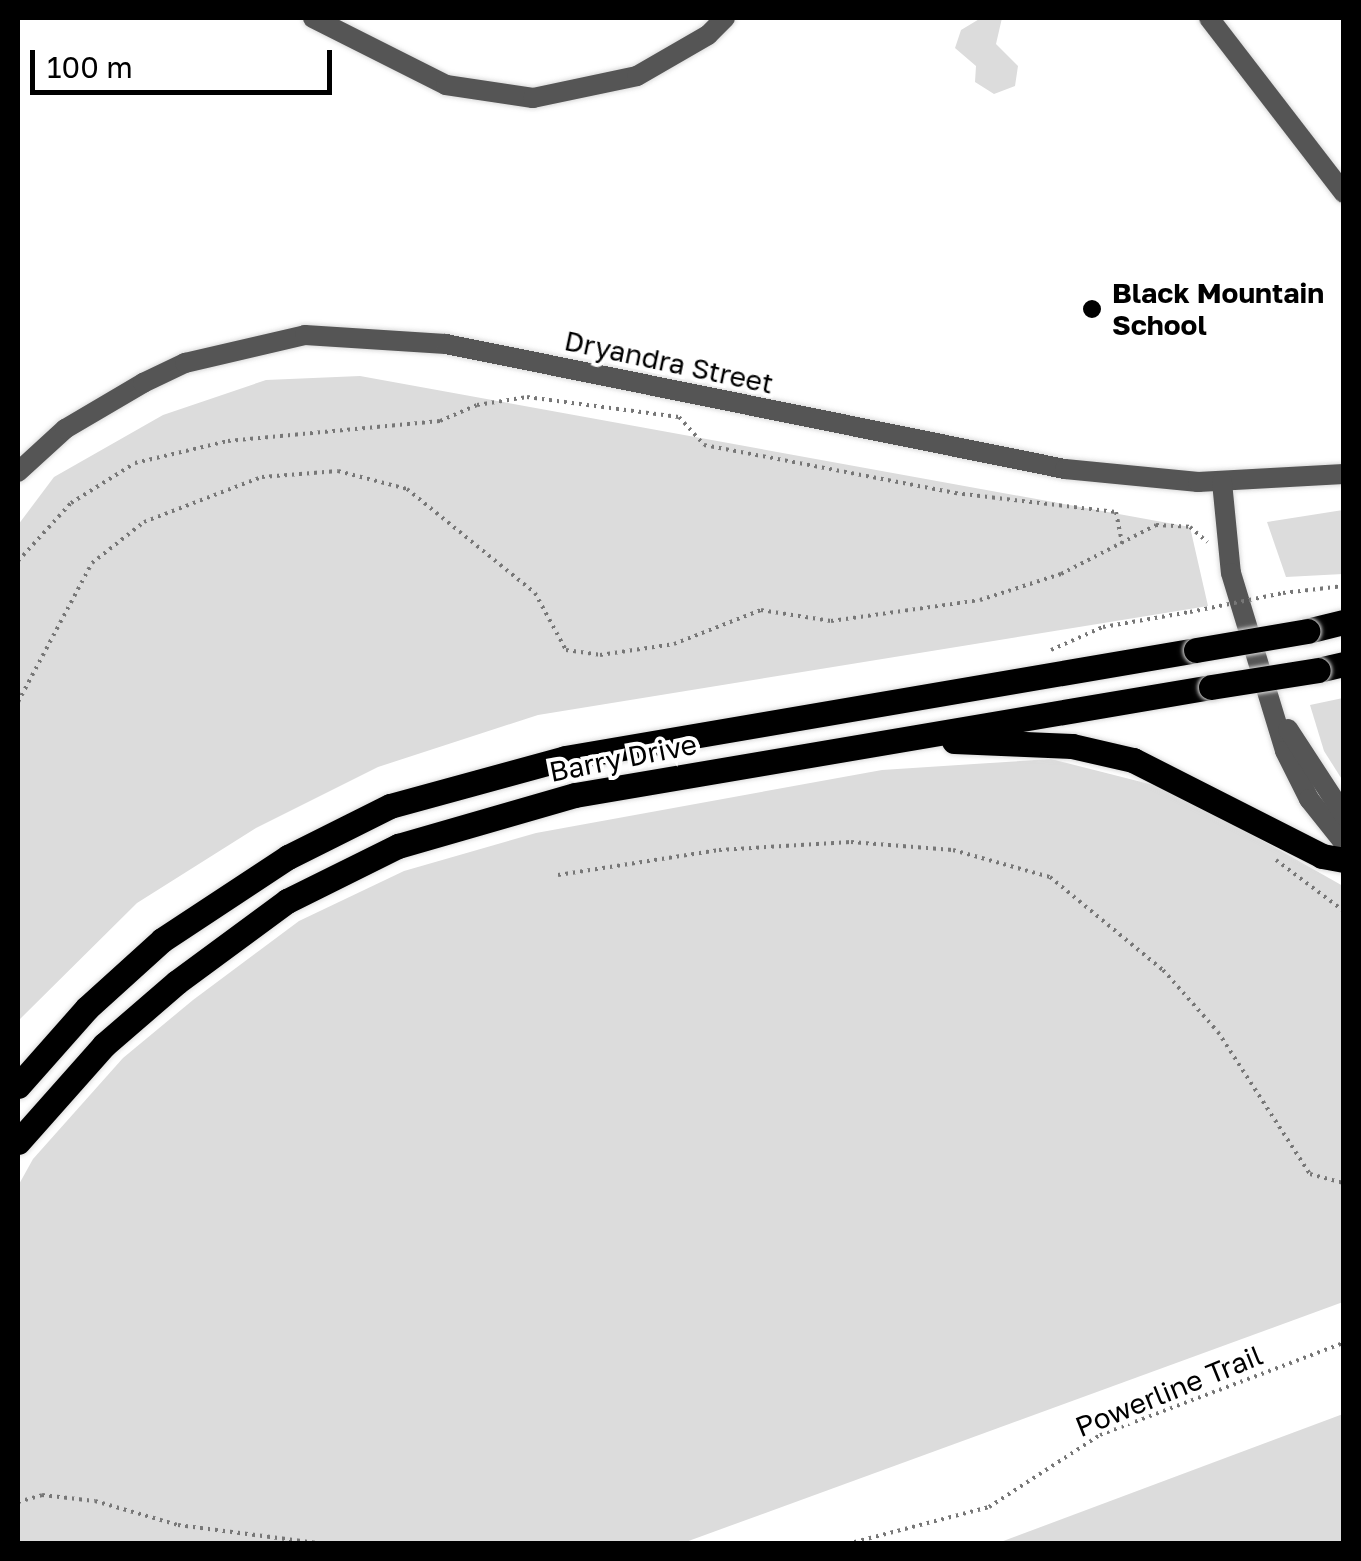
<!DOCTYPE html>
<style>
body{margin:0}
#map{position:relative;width:1361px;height:1561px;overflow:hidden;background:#fff;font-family:"Golos Text",sans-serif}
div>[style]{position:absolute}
.green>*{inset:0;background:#dcdcdc}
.path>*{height:4px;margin-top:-2px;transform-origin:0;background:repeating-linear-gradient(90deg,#777 0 2.5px,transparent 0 7.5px)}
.roads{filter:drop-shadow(0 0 2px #dbdbdb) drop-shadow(0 0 2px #dbdbdb)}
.minor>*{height:20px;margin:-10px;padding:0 10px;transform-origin:10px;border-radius:10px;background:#555}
.tertiary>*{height:20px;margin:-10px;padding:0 10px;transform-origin:10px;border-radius:10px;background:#555}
.primary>*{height:25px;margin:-12.5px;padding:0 12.5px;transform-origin:12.5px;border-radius:12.5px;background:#000}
.path-bridge>*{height:4px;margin-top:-2px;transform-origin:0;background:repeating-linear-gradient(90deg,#777 0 2.5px,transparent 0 7.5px)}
.bridges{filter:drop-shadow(0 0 2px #dbdbdb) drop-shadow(0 0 2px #dbdbdb)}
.primary-bridge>*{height:25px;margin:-12.5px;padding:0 12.5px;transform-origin:12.5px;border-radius:12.5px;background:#000}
.dots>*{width:28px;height:28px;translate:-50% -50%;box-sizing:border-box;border:5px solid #fff;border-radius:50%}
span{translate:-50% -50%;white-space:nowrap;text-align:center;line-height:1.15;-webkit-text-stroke:8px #fff;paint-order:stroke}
.poi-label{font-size:28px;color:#000;font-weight:700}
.left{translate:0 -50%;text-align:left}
.street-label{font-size:28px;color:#000}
.frame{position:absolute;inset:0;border:20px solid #000;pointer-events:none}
.scale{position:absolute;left:30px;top:50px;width:302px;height:45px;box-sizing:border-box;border:5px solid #000;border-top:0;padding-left:12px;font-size:30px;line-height:35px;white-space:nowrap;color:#000;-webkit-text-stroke:8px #fff;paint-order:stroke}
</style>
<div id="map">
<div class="green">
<div style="clip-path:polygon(981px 18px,1002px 18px,996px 44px,1018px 66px,1015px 86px,994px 94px,975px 82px,976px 66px,955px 48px,961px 30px)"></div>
<div style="clip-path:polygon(360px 376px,1190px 527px,1208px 606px,538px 715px,378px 767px,256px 828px,137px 903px,18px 1021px,18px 525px,54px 477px,163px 415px,266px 380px)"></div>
<div style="clip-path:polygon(1343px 510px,1343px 574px,1286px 577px,1267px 522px)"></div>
<div style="clip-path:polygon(1343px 698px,1344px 698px,1343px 781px,1324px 751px,1310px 705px)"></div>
<div style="clip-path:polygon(1051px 759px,1173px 790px,1343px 886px,1343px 1302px,683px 1543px,18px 1544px,18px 1186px,33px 1159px,123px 1058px,193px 1000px,299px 921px,404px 871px,536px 833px,882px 770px)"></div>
<div style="clip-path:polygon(1343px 1414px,1343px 1543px,998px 1543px)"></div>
</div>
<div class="path">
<div style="left:18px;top:561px;width:79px;rotate:-47.6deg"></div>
<div style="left:71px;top:503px;width:75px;rotate:-32deg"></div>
<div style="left:135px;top:463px;width:96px;rotate:-13.3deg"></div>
<div style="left:228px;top:441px;width:213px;rotate:-5.4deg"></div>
<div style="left:440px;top:421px;width:40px;rotate:-23.4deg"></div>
<div style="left:477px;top:405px;width:51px;rotate:-9.1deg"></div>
<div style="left:527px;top:397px;width:153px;rotate:7.5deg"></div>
<div style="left:679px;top:417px;width:38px;rotate:48deg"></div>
<div style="left:704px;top:445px;width:256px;rotate:10.8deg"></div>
<div style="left:955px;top:493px;width:162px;rotate:6.7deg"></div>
<div style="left:1116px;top:512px;width:32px;rotate:79deg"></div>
<div style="left:1283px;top:593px;width:61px;rotate:-6.5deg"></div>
<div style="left:1051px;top:650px;width:57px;rotate:-23.9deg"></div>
<div style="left:1103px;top:627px;width:88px;rotate:-9.8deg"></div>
<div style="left:18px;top:702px;width:157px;rotate:-62deg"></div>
<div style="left:92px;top:563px;width:66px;rotate:-38.3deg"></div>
<div style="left:144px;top:522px;width:126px;rotate:-20.9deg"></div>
<div style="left:262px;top:477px;width:76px;rotate:-4.5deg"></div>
<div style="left:338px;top:471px;width:71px;rotate:14.6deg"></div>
<div style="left:407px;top:489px;width:165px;rotate:39.1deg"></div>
<div style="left:535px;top:593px;width:65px;rotate:61.5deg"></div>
<div style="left:566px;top:650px;width:34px;rotate:8deg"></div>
<div style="left:600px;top:655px;width:75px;rotate:-8.5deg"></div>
<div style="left:674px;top:644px;width:93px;rotate:-21.3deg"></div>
<div style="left:761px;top:610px;width:71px;rotate:8.9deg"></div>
<div style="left:831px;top:621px;width:150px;rotate:-8deg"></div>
<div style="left:980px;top:600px;width:85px;rotate:-17.8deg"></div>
<div style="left:1061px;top:574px;width:107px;rotate:-27.3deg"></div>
<div style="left:1156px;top:525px;width:34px;rotate:3deg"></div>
<div style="left:1190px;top:527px;width:23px;rotate:41deg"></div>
<div style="left:1276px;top:860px;width:85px;rotate:36.9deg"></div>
<div style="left:558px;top:875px;width:163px;rotate:-8.8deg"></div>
<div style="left:719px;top:850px;width:132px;rotate:-3.5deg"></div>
<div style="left:851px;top:842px;width:102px;rotate:4.5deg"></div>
<div style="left:953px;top:850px;width:101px;rotate:15.6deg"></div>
<div style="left:1050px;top:877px;width:146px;rotate:39.5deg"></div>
<div style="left:1163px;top:970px;width:83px;rotate:48.4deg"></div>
<div style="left:1218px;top:1032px;width:169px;rotate:57.1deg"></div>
<div style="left:1310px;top:1174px;width:35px;rotate:15deg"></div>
<div style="left:18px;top:1502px;width:25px;rotate:-16deg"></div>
<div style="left:42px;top:1495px;width:53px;rotate:6.5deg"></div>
<div style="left:95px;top:1501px;width:86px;rotate:16.1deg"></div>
<div style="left:178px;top:1525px;width:148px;rotate:7.4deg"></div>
<div style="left:847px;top:1544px;width:147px;rotate:-14.6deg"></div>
<div style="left:989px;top:1507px;width:132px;rotate:-33deg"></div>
<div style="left:1100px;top:1435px;width:261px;rotate:-20.7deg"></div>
</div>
<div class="roads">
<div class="minor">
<div style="left:313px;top:18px;width:149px;rotate:26.7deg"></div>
<div style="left:446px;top:85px;width:88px;rotate:8.5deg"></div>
<div style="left:533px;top:98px;width:106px;rotate:-11.9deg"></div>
<div style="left:637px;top:76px;width:82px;rotate:-30deg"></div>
<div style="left:708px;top:35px;width:24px;rotate:-45deg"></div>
<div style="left:1209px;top:18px;width:221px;rotate:52.4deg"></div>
</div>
<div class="tertiary">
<div style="left:18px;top:472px;width:64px;rotate:-42.5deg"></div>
<div style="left:65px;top:429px;width:91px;rotate:-30.5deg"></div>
<div style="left:143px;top:383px;width:47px;rotate:-25.5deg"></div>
<div style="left:185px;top:363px;width:123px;rotate:-13.1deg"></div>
<div style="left:305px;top:335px;width:141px;rotate:3.7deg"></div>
<div style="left:446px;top:344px;width:631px;rotate:11.42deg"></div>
<div style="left:1065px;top:469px;width:134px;rotate:5.6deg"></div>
<div style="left:1198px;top:482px;width:146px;rotate:-3.1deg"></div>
<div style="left:1222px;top:482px;width:91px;rotate:84.4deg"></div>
<div style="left:1231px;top:573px;width:186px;rotate:73.1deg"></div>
<div style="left:1285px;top:751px;width:54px;rotate:63.4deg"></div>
<div style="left:1309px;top:799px;width:56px;rotate:51.5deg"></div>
<div style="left:1288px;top:729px;width:103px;rotate:56.9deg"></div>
</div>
<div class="primary">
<div style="left:1307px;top:631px;width:38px;rotate:-14deg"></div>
<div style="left:1318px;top:670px;width:27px;rotate:-13deg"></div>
<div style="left:954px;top:741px;width:118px;rotate:2.4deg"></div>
<div style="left:1072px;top:746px;width:63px;rotate:12.9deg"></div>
<div style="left:1133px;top:760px;width:212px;rotate:26.9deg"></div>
<div style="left:1322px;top:856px;width:22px;rotate:10deg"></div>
<div style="left:18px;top:1086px;width:104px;rotate:-48.5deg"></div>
<div style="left:87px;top:1008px;width:101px;rotate:-42.2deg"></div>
<div style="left:162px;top:940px;width:151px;rotate:-33.4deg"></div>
<div style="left:288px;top:857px;width:114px;rotate:-26.6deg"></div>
<div style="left:390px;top:806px;width:181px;rotate:-15.3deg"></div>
<div style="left:565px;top:758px;width:640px;rotate:-9.71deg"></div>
<div style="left:18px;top:1142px;width:130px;rotate:-48.4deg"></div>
<div style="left:104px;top:1045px;width:96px;rotate:-40.8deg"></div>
<div style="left:177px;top:982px;width:137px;rotate:-36.4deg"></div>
<div style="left:287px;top:901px;width:124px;rotate:-26.4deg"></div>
<div style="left:398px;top:846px;width:184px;rotate:-16.1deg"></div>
<div style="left:575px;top:795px;width:645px;rotate:-9.64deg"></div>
</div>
</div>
<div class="path-bridge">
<div style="left:1190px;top:612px;width:95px;rotate:-11.5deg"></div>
</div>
<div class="bridges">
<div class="primary-bridge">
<div style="left:1196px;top:650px;width:113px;rotate:-9.7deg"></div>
<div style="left:1211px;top:687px;width:108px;rotate:-9deg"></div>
</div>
</div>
<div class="dots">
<div style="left:1092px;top:309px;background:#000"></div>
</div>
<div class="poi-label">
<span class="left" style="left:1112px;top:309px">Black Mountain<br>School</span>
</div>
<div class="street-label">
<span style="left:669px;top:362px;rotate:12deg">Dryandra Street</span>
<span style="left:623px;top:758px;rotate:-11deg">Barry Drive</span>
<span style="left:1169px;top:1391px;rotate:-22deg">Powerline Trail</span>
</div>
<div class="frame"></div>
<div class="scale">100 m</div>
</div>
